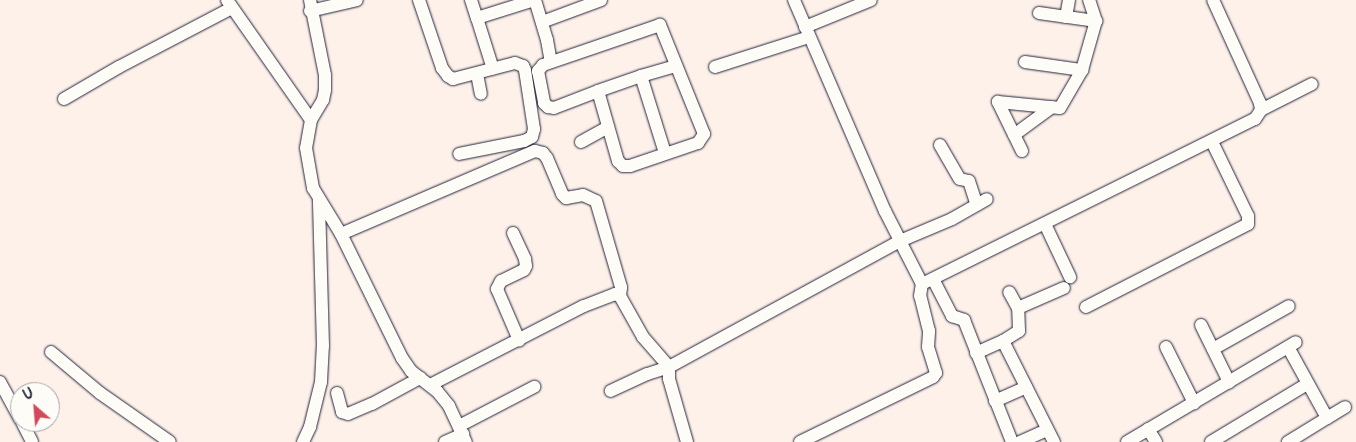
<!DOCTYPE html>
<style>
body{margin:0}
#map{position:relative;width:1356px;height:442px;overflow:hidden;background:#fdf1e9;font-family:Pangolin,sans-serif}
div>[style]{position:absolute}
.roads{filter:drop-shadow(0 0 1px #22223b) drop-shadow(0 0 1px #22223b)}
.minor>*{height:12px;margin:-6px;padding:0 6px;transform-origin:6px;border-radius:6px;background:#fdfcf7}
span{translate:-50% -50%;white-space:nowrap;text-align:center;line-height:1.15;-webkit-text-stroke:4px #fdfcf7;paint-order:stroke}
.north{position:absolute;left:10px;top:382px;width:50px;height:50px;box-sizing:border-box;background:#fdfcf7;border:1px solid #a5a5ac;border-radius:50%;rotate:333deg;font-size:14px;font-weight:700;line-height:20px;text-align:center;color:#22223b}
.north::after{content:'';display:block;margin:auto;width:18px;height:22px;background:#d1495b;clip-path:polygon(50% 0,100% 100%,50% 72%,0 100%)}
</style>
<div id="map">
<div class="roads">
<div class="minor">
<div style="left:227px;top:0;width:146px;rotate:55deg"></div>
<div style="left:310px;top:0;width:76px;rotate:78.7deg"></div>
<div style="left:325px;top:75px;width:15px;rotate:90deg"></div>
<div style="left:325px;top:90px;width:10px;rotate:101deg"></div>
<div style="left:323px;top:100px;width:23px;rotate:121deg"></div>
<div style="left:311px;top:120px;width:28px;rotate:100deg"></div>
<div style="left:306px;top:148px;width:41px;rotate:80.1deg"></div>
<div style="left:313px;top:188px;width:54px;rotate:58.7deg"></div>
<div style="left:341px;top:234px;width:138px;rotate:63.8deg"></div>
<div style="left:402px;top:358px;width:16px;rotate:55deg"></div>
<div style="left:411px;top:371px;width:33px;rotate:38deg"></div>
<div style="left:437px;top:391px;width:19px;rotate:51deg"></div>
<div style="left:449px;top:406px;width:40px;rotate:65deg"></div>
<div style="left:419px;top:0;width:72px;rotate:71.3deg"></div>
<div style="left:442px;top:68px;width:10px;rotate:53deg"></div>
<div style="left:448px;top:76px;width:6px;rotate:31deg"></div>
<div style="left:453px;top:79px;width:64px;rotate:-14.5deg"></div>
<div style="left:515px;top:63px;width:9px;rotate:21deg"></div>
<div style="left:523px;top:66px;width:4px;rotate:63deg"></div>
<div style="left:525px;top:70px;width:60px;rotate:81.3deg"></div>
<div style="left:534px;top:129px;width:8px;rotate:104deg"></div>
<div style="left:532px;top:137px;width:9px;rotate:153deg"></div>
<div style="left:524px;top:141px;width:66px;rotate:168.7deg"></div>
<div style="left:471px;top:0;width:19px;rotate:72deg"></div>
<div style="left:477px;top:18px;width:60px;rotate:-17.5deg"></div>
<div style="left:535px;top:0;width:42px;rotate:73.3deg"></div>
<div style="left:547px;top:40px;width:22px;rotate:80deg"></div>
<div style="left:794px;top:0;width:230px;rotate:66.7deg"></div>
<div style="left:885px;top:211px;width:34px;rotate:63deg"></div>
<div style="left:900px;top:241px;width:56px;rotate:-22.9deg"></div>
<div style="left:952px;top:219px;width:40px;rotate:-29.7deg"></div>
<div style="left:310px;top:11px;width:48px;rotate:-13.2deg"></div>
<div style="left:1039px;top:13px;width:58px;rotate:8deg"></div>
<div style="left:1096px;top:21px;width:22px;rotate:-108deg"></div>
<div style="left:1066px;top:17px;width:17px;rotate:-80deg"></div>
<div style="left:477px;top:18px;width:53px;rotate:72.6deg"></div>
<div style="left:542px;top:22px;width:63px;rotate:-20.4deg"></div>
<div style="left:805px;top:27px;width:71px;rotate:-22.2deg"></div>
<div style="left:1025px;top:62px;width:58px;rotate:8deg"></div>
<div style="left:1082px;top:70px;width:51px;rotate:-74.1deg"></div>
<div style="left:715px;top:67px;width:99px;rotate:-17.7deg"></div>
<div style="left:477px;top:74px;width:20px;rotate:79deg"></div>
<div style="left:641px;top:76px;width:81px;rotate:72.7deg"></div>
<div style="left:598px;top:91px;width:73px;rotate:74.1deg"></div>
<div style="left:618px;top:161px;width:7px;rotate:45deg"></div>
<div style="left:623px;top:166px;width:7px"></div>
<div style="left:630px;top:166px;width:72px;rotate:-18.7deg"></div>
<div style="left:698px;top:143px;width:11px;rotate:-56deg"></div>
<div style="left:704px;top:134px;width:118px;rotate:-112deg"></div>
<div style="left:660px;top:25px;width:124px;rotate:161.1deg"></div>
<div style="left:543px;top:65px;width:8px;rotate:130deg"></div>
<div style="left:538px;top:71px;width:33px;rotate:79deg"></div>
<div style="left:544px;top:103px;width:6px;rotate:45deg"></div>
<div style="left:548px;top:107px;width:6px;rotate:9deg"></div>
<div style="left:554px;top:108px;width:47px;rotate:-21.1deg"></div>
<div style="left:598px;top:91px;width:46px;rotate:-19.2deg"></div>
<div style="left:641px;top:76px;width:35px;rotate:-16deg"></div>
<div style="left:64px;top:99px;width:64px;rotate:-30.2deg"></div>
<div style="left:119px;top:67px;width:127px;rotate:-27.6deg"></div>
<div style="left:1261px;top:110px;width:57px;rotate:-27deg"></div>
<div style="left:1014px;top:135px;width:47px;rotate:-36.4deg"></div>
<div style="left:581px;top:142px;width:31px;rotate:-29deg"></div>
<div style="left:940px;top:145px;width:39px;rotate:60deg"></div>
<div style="left:960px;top:179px;width:9px;rotate:13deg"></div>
<div style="left:969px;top:181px;width:25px;rotate:72deg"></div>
<div style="left:1022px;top:151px;width:55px;rotate:-116.1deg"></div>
<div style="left:998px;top:102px;width:62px;rotate:5.5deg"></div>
<div style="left:1060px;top:108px;width:44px;rotate:-59.9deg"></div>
<div style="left:1045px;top:224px;width:59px;rotate:64.7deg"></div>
<div style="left:513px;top:233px;width:29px;rotate:65deg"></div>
<div style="left:525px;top:259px;width:7px;rotate:82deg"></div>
<div style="left:526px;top:266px;width:4px;rotate:117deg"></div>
<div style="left:524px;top:270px;width:25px;rotate:154deg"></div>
<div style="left:501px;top:281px;width:9px;rotate:117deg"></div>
<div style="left:497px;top:289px;width:56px;rotate:66.7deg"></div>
<div style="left:341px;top:234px;width:211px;rotate:-23.2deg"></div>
<div style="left:535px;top:151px;width:8px;rotate:14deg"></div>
<div style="left:543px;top:153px;width:6px;rotate:51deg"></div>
<div style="left:547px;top:158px;width:39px;rotate:67deg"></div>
<div style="left:562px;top:194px;width:6px;rotate:45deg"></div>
<div style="left:566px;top:198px;width:17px;rotate:-10deg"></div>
<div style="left:583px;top:195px;width:14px;rotate:25deg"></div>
<div style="left:596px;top:201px;width:90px;rotate:73.8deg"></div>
<div style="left:621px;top:287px;width:9px;rotate:96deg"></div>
<div style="left:933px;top:279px;width:42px;rotate:62.8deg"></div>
<div style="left:952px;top:316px;width:13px;rotate:18deg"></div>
<div style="left:964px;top:320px;width:131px;rotate:68.5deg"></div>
<div style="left:1086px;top:307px;width:182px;rotate:-27.1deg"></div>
<div style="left:1248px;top:224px;width:8px;rotate:-90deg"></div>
<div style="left:1248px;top:216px;width:82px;rotate:-115.9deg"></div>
<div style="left:1018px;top:308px;width:50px;rotate:-23.5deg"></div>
<div style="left:1201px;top:325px;width:64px;rotate:63.8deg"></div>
<div style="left:1003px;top:341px;width:113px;rotate:63.2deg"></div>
<div style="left:1166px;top:347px;width:63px;rotate:63.4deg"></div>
<div style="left:1288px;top:347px;width:81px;rotate:61.2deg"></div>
<div style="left:1327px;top:418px;width:46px;rotate:148.4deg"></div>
<div style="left:1213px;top:349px;width:87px;rotate:-29.5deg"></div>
<div style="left:51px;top:352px;width:64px;rotate:39.9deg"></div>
<div style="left:100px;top:393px;width:85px;rotate:35deg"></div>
<div style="left:976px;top:353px;width:30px;rotate:-24deg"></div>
<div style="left:1003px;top:341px;width:19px;rotate:-32deg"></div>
<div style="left:1019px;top:331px;width:23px;rotate:-92deg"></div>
<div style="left:1018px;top:308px;width:18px;rotate:-119deg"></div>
<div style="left:0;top:382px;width:42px;rotate:61.6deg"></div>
<div style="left:430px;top:385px;width:173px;rotate:-27.2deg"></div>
<div style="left:584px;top:306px;width:33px;rotate:-21deg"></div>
<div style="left:615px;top:294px;width:5px;rotate:22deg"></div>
<div style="left:620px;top:296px;width:47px;rotate:60.7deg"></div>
<div style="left:643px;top:337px;width:40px;rotate:49deg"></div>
<div style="left:669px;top:367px;width:23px;rotate:162deg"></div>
<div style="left:647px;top:374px;width:40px;rotate:155deg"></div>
<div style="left:337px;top:393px;width:20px;rotate:75deg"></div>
<div style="left:342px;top:412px;width:6px;rotate:18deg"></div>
<div style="left:348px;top:414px;width:26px;rotate:-23deg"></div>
<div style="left:372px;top:404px;width:55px;rotate:-28.4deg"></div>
<div style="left:995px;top:401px;width:34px;rotate:-24deg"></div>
<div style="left:1327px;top:418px;width:21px;rotate:-31deg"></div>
<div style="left:22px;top:422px;width:22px;rotate:63deg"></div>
<div style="left:459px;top:426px;width:85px;rotate:-27.5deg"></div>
<div style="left:1148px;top:429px;width:15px;rotate:58deg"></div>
<div style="left:303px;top:442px;width:17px;rotate:-65deg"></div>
<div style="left:310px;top:427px;width:46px;rotate:-76.3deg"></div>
<div style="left:321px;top:382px;width:36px;rotate:-87deg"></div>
<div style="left:323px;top:346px;width:146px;rotate:-91.6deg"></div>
<div style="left:445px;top:442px;width:20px;rotate:-24deg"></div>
<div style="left:687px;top:442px;width:66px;rotate:-105.9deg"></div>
<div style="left:669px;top:379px;width:12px;rotate:-90deg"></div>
<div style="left:669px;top:367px;width:263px;rotate:-28.6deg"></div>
<div style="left:900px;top:241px;width:48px;rotate:62.9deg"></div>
<div style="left:922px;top:284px;width:372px;rotate:-26.4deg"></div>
<div style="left:1255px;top:119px;width:11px;rotate:-56deg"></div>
<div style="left:1261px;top:110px;width:7px;rotate:-98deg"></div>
<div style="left:1260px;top:103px;width:113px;rotate:-114.5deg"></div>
<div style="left:800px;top:442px;width:148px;rotate:-26deg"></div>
<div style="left:933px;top:377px;width:5px;rotate:-53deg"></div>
<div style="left:936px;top:373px;width:27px;rotate:-107deg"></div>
<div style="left:928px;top:347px;width:16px;rotate:-86deg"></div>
<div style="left:929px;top:331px;width:36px;rotate:-104deg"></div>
<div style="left:920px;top:296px;width:12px;rotate:-81deg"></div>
<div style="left:1020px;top:442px;width:30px;rotate:-24deg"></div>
<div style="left:1127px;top:442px;width:196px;rotate:-30.6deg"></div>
<div style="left:1211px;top:442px;width:112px;rotate:-31.1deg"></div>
</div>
</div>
<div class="north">U</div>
</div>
